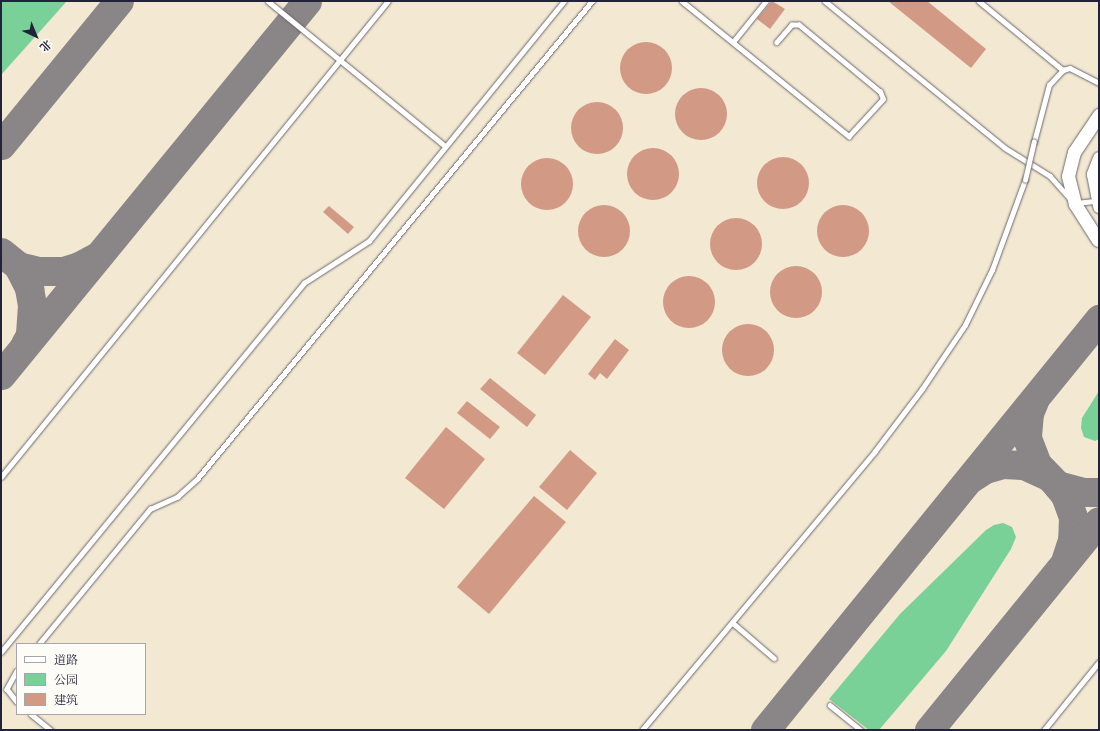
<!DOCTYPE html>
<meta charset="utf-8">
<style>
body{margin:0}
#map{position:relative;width:1100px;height:731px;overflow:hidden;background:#f3e8d1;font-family:"Old Standard TT","Noto Serif SC",serif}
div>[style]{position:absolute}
.green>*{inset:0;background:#79d197}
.taxiway>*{height:29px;margin:-14.5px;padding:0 14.5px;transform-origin:14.5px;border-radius:14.5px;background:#8a8586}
.building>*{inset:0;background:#d29a85}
.round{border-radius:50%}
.roads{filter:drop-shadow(0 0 1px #6b6770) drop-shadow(0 0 1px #6b6770)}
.service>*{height:4.5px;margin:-2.25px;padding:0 2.25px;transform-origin:2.25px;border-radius:2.25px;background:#fff}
.secondary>*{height:13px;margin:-6.5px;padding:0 6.5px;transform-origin:6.5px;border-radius:6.5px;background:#fff}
.bridges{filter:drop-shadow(0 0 1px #6b6770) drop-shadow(0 0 1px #6b6770)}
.service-bridge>*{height:4.5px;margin:-2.25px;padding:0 2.25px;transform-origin:2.25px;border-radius:2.25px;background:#fff}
span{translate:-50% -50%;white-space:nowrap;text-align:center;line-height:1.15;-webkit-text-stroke:4px #fdfcf7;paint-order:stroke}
.frame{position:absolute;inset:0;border:2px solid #22223b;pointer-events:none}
.legend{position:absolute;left:16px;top:643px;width:130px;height:72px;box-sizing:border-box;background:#fdfcf7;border:1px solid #a5a5ac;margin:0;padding:5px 7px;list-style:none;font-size:12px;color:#22223b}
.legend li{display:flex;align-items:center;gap:8px;height:20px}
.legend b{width:20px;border:1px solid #a5a5ac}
.north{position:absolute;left:16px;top:16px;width:40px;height:40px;-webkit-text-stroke:3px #fdfcf7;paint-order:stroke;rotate:136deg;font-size:11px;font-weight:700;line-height:16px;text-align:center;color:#22223b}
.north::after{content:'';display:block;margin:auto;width:14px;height:18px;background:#22223b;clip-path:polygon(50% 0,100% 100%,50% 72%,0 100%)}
</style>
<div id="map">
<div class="green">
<div style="clip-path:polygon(1px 1px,67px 1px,1px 75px)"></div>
<div style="clip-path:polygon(1099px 391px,1099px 439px,1095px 441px,1084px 437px,1081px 428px,1082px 418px)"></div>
<div style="clip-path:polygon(1003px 523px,1012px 527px,1016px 537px,1011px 549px,946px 651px,879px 730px,869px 730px,829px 699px,900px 614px,986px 530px,994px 525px)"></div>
</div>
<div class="taxiway">
<div style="left:1px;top:145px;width:186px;rotate:-50.7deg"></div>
<div style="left:1px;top:252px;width:22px;rotate:39deg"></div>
<div style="left:18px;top:266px;width:21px;rotate:14deg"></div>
<div style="left:38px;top:271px;width:25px"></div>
<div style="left:63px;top:271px;width:17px;rotate:-17deg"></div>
<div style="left:79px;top:266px;width:19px;rotate:-28deg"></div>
<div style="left:18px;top:266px;width:25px;rotate:63deg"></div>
<div style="left:29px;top:288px;width:17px;rotate:80deg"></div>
<div style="left:32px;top:305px;width:30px;rotate:94deg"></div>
<div style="left:30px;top:335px;width:10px;rotate:119deg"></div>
<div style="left:1px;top:375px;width:483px;rotate:-50.7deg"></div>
<div style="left:1034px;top:401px;width:13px;rotate:113deg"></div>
<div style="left:1029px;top:413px;width:25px;rotate:95deg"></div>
<div style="left:1027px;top:438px;width:28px;rotate:69deg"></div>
<div style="left:1037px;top:464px;width:29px;rotate:46deg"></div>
<div style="left:1057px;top:485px;width:28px;rotate:15deg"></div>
<div style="left:1084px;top:492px;width:15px"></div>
<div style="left:971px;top:478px;width:17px;rotate:-33deg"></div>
<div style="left:985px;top:469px;width:19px;rotate:-16deg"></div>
<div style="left:1003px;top:464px;width:21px;rotate:3deg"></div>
<div style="left:1024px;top:465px;width:23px;rotate:25deg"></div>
<div style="left:1057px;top:485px;width:13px;rotate:51deg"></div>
<div style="left:1065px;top:495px;width:23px;rotate:70deg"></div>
<div style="left:1073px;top:517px;width:23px;rotate:92deg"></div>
<div style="left:1072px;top:540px;width:20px;rotate:108deg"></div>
<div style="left:765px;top:730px;width:530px;rotate:-50.9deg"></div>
<div style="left:929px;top:730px;width:269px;rotate:-50.9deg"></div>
</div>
<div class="building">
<div style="clip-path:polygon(772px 1px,785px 9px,770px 29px,757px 19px)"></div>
<div style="clip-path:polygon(888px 1px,927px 1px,986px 49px,971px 68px)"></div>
<div class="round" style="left:620px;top:42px;width:52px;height:52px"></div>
<div class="round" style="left:675px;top:88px;width:52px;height:52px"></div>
<div class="round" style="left:571px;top:102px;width:52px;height:52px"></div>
<div class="round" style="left:627px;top:148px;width:52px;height:52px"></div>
<div class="round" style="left:757px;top:157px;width:52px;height:52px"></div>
<div class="round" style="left:521px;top:158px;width:52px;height:52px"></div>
<div class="round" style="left:817px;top:205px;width:52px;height:52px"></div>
<div class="round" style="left:578px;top:205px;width:52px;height:52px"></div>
<div style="clip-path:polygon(329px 206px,354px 227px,348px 234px,323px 212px)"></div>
<div class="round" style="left:710px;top:218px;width:52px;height:52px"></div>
<div class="round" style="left:770px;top:266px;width:52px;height:52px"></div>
<div class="round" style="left:663px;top:276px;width:52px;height:52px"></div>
<div style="clip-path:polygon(563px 295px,591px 317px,545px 375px,517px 353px)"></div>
<div class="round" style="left:722px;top:324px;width:52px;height:52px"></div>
<div style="clip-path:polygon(615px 339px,629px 350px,607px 379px,600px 373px,595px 380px,588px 374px)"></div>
<div style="clip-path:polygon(490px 378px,536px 415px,527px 427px,480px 389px)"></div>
<div style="clip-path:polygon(467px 401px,500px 427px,490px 439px,457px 413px)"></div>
<div style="clip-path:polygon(446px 427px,485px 459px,444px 509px,405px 478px)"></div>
<div style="clip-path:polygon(570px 450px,597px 473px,567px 510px,539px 487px)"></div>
<div style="clip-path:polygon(534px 496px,566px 522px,489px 614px,457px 587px)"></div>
</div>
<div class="roads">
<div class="service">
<div style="left:268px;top:1px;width:229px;rotate:39.3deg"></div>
<div style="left:682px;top:1px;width:215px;rotate:39deg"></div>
<div style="left:849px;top:136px;width:50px;rotate:-47.4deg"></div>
<div style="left:883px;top:99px;width:8px;rotate:-113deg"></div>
<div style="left:880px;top:92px;width:105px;rotate:-140.4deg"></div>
<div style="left:799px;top:25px;width:7px;rotate:180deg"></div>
<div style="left:792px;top:25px;width:23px;rotate:131deg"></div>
<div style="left:825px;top:1px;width:232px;rotate:39.2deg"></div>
<div style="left:1005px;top:148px;width:53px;rotate:31.9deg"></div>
<div style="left:1050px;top:176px;width:28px;rotate:48deg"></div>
<div style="left:979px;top:1px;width:109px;rotate:39.4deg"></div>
<div style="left:733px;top:42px;width:53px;rotate:-51.2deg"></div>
<div style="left:1034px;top:142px;width:59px;rotate:-75.3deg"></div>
<div style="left:1049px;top:85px;width:21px;rotate:-47deg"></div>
<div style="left:1063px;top:70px;width:7px;rotate:-16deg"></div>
<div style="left:1070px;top:68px;width:33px;rotate:27deg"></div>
<div style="left:1076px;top:203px;width:20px;rotate:-6deg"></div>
<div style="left:1px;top:477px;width:613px;rotate:-50.89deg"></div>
<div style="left:733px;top:623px;width:54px;rotate:40.5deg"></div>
<div style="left:39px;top:644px;width:175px;rotate:-50.6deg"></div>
<div style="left:150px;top:509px;width:30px;rotate:-24deg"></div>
<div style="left:177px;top:497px;width:27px;rotate:-42deg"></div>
<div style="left:197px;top:479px;width:620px;rotate:-50.43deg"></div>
<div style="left:1px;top:652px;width:477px;rotate:-50.6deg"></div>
<div style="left:304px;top:283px;width:77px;rotate:-32.9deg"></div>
<div style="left:369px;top:241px;width:309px;rotate:-50.9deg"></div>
<div style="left:17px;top:671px;width:21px;rotate:119deg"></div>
<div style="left:7px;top:689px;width:16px;rotate:52deg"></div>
<div style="left:830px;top:705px;width:40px;rotate:39deg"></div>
<div style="left:31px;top:714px;width:26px;rotate:39deg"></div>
<div style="left:642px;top:730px;width:363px;rotate:-50.1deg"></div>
<div style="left:875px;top:451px;width:78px;rotate:-52.8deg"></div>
<div style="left:922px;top:389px;width:77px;rotate:-56.1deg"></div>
<div style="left:965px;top:325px;width:61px;rotate:-63.9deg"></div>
<div style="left:992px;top:270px;width:96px;rotate:-69.9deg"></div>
<div style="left:1044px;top:730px;width:87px;rotate:-51deg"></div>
</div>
<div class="secondary">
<div style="left:1099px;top:158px;width:17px;rotate:111deg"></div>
<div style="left:1093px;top:174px;width:33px;rotate:79deg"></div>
<div style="left:1098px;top:240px;width:43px;rotate:-122.6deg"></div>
<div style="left:1075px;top:204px;width:29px;rotate:-104deg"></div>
<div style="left:1068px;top:176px;width:25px;rotate:-76deg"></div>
<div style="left:1074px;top:152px;width:45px;rotate:-56deg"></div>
</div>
</div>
<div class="bridges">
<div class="service-bridge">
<div style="left:1025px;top:180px;width:39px;rotate:-77deg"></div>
</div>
</div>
<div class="frame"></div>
<ul class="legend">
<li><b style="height:5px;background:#fff"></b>道路</li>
<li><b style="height:11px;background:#79d197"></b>公园</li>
<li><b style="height:11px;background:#d29a85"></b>建筑</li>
</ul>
<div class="north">北</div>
</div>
